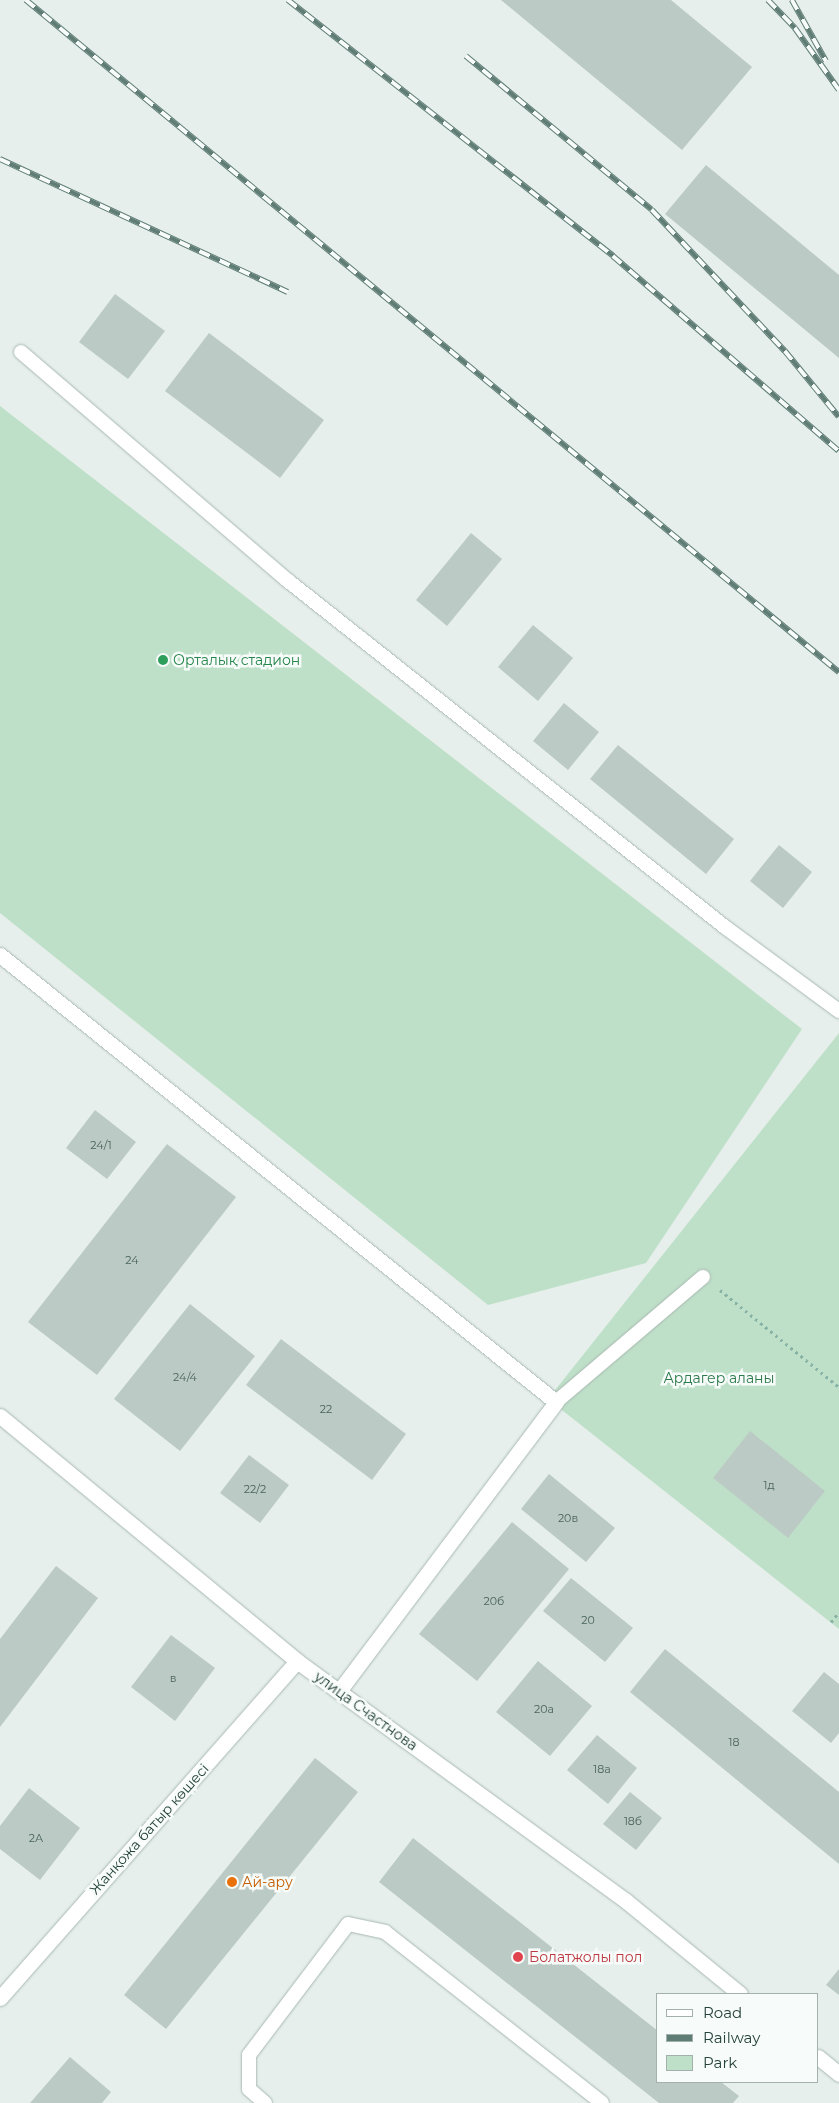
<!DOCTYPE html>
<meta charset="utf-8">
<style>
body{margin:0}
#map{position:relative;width:839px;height:2103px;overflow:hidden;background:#e6efeb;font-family:Montserrat,sans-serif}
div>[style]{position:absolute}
.green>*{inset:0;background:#bfe0c8}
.building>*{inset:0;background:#bbcac4}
.path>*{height:3px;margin-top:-1.5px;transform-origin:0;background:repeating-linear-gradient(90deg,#86b3a5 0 2.5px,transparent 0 6.5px)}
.roads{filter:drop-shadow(0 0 1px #a8b8b2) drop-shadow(0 0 1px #a8b8b2)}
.service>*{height:14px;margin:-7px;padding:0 7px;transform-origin:7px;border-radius:7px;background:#fff}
.minor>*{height:15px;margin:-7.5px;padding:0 7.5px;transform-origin:7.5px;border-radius:7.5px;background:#fff}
.rail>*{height:5.5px;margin-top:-2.75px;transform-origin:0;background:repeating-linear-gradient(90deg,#f7fbf9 0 11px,#5f7d75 0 22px);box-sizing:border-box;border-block:1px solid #5f7d75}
.dots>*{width:14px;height:14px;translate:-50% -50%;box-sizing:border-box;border:2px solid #f7fbf9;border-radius:50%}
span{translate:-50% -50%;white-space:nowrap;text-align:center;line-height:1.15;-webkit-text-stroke:5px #f7fbf9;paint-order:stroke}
.number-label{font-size:11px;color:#4a645c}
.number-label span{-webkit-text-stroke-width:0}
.leisure-label{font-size:14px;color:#27864d}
.left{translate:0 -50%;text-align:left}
.park-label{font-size:14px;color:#2d7a4b}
.street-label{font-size:14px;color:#24423a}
.food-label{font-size:14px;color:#c56008}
.health-label{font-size:14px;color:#be3a42}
.legend{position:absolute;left:656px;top:1993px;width:162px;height:90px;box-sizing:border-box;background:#f7fbf9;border:1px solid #a3b1ad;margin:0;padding:6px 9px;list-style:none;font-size:15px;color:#24423a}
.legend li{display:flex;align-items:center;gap:10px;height:25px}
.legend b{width:25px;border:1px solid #a3b1ad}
</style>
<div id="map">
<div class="green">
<div style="clip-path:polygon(0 406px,802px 1029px,646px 1263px,488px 1305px,0 913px)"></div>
<div style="clip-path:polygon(839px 1033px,839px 1629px,548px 1399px)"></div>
</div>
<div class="building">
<div style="clip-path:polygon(501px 0,671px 0,752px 67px,682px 150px)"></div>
<div style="clip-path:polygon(706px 165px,839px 275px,839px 358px,665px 214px)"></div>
<div style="clip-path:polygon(115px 294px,165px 331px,128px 379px,79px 342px)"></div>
<div style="clip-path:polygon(209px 333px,324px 420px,280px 478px,165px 391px)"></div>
<div style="clip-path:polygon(471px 533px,502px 559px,447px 626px,416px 600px)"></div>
<div style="clip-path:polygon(533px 625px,573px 658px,538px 701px,498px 667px)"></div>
<div style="clip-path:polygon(564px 703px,599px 732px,568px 770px,533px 741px)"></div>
<div style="clip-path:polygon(618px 745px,734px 839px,706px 874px,590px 779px)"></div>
<div style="clip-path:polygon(779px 845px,812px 872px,783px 908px,750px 881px)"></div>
<div style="clip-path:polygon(95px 1110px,136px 1142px,107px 1179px,66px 1148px)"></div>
<div style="clip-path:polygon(167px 1144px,236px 1197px,97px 1375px,28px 1322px)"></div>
<div style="clip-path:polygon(190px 1304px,255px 1356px,180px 1451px,114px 1399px)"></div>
<div style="clip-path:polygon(281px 1339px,406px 1434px,372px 1480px,246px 1385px)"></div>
<div style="clip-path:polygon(750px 1431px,825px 1491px,788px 1538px,713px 1478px)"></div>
<div style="clip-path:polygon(249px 1455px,289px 1485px,260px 1523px,220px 1493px)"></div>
<div style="clip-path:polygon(549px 1474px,615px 1528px,586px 1562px,521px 1509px)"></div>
<div style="clip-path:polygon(512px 1522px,569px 1569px,477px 1681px,419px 1634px)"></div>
<div style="clip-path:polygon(56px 1566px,98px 1598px,0 1727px,0 1639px)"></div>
<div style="clip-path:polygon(571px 1578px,633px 1628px,605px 1662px,543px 1611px)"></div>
<div style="clip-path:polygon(171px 1635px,215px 1668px,175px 1721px,131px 1687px)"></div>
<div style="clip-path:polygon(665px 1649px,839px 1792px,839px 1864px,630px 1692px)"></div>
<div style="clip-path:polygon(538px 1661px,592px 1706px,550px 1756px,496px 1712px)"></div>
<div style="clip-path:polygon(824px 1672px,839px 1684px,839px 1733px,831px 1743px,792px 1711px)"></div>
<div style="clip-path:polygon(597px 1735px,637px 1768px,608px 1804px,567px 1770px)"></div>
<div style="clip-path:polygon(315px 1758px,358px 1792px,166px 2029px,124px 1995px)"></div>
<div style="clip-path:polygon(29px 1788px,80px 1828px,40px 1880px,0 1849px,0 1826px)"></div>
<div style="clip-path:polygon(630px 1792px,662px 1818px,636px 1850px,603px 1824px)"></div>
<div style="clip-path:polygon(413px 1838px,658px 2031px,658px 2082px,721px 2082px,739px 2096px,733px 2103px,659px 2103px,379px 1882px)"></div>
<div style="clip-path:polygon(839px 1969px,839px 1995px,826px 1985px)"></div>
<div style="clip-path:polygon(70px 2057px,111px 2092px,102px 2103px,30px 2103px)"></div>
</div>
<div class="path">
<div style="left:720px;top:1290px;width:154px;rotate:39.2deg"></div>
<div style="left:831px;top:1622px;width:13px;rotate:-51deg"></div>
</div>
<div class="roads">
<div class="service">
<div style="left:21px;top:352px;width:350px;rotate:40.6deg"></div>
<div style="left:287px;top:580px;width:559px;rotate:38.39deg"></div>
<div style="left:725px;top:927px;width:142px;rotate:36.4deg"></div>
<div style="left:556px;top:1402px;width:193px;rotate:-40.4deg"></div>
<div style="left:265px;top:2103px;width:21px;rotate:-139deg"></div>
<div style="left:249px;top:2089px;width:34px;rotate:-90deg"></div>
<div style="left:249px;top:2055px;width:164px;rotate:-52.9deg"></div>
<div style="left:348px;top:1924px;width:38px;rotate:12deg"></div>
<div style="left:385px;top:1932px;width:276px;rotate:38.2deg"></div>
</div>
<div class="minor">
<div style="left:0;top:955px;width:713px;rotate:38.8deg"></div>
<div style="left:556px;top:1402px;width:361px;rotate:126.9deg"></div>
<div style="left:0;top:1416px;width:385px;rotate:39.5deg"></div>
<div style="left:297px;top:1661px;width:407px;rotate:36.1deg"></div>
<div style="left:626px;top:1901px;width:147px;rotate:39.2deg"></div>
<div style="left:0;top:1998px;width:449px;rotate:-48.6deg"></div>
<div style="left:818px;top:2057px;width:27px;rotate:39deg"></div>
</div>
</div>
<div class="rail">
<div style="left:26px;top:0;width:1055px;rotate:39.58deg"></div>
<div style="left:288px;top:0;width:414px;rotate:38.2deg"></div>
<div style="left:613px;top:256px;width:298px;rotate:40.8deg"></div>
<div style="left:768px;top:0;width:39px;rotate:46deg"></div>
<div style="left:795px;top:28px;width:76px;rotate:54.6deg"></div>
<div style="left:792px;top:0;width:70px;rotate:60.9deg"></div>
<div style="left:466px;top:56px;width:241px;rotate:39.6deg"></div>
<div style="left:652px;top:210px;width:194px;rotate:46.7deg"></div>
<div style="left:785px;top:351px;width:85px;rotate:50.7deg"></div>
<div style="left:0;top:159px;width:317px;rotate:24.8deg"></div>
</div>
<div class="dots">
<div style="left:163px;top:660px;background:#2e9e5b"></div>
<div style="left:232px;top:1882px;background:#e8710a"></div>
<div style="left:518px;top:1957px;background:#e0444e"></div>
</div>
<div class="number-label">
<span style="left:101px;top:1145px">24/1</span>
<span style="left:132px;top:1260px">24</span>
<span style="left:185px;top:1377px">24/4</span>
<span style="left:326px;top:1409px">22</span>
<span style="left:769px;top:1485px">1д</span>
<span style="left:255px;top:1489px">22/2</span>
<span style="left:568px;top:1518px">20в</span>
<span style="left:494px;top:1601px">20б</span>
<span style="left:588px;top:1620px">20</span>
<span style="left:173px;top:1678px">в</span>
<span style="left:544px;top:1709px">20а</span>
<span style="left:734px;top:1742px">18</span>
<span style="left:602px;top:1769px">18а</span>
<span style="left:633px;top:1821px">18б</span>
<span style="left:36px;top:1838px">2А</span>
</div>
<div class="leisure-label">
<span class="left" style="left:173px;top:660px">Орталық стадион</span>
</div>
<div class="park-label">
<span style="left:719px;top:1378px">Ардагер аланы</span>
</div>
<div class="street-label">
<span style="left:366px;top:1711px;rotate:36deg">улица Счастнова</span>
<span style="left:149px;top:1829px;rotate:-48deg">Жанқожа батыр көшесі</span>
</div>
<div class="food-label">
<span class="left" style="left:242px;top:1882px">Ай-ару</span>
</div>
<div class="health-label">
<span class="left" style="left:529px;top:1957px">Болатжолы пол</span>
</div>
<ul class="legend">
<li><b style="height:6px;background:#fff"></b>Road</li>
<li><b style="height:6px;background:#5f7d75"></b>Railway</li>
<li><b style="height:14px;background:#bfe0c8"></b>Park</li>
</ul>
</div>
